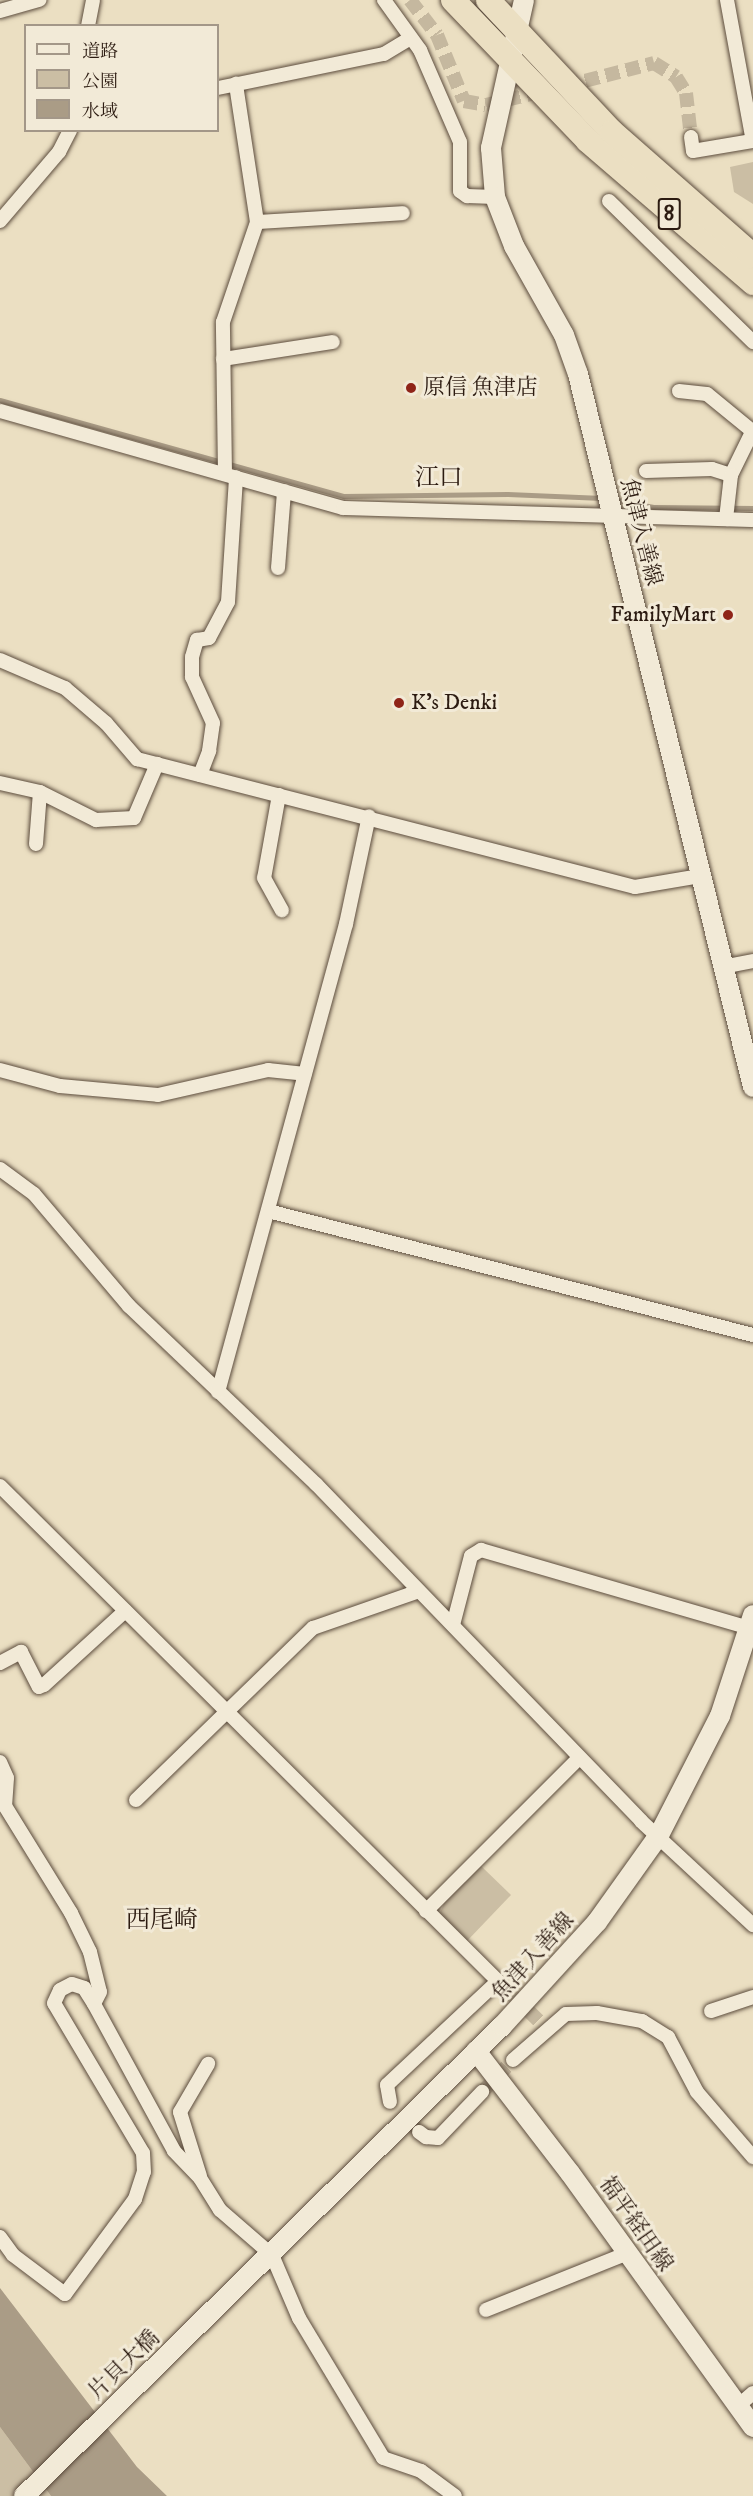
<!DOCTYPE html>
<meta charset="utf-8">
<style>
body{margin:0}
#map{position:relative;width:753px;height:2496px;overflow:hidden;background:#ebdfc2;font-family:"IM FELL DW Pica","Noto Serif JP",serif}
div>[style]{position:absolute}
.green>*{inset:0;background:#cbbea4}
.water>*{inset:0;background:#aa9c86}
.stream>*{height:4.5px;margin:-2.25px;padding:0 2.25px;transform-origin:2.25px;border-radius:2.25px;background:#aa9c86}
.minor-tunnel>*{height:14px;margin-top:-7px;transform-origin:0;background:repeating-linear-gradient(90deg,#c5b89f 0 14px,transparent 0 21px)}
.roads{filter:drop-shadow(0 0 2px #5c4c3d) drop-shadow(0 0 2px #5c4c3d)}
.minor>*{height:14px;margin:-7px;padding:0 7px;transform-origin:7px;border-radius:7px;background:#f2ead7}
.secondary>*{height:20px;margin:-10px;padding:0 10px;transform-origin:10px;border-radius:10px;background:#f2ead7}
.trunk>*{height:24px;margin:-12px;padding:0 12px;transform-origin:12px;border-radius:12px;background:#ebdfc2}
.dots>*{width:16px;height:16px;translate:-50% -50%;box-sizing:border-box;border:3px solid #f2ead7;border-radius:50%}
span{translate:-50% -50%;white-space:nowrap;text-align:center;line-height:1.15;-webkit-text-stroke:6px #f2ead7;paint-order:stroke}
.shield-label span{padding:2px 4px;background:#f2ead7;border:2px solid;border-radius:4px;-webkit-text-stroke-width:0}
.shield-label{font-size:21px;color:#2c1b11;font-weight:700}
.poi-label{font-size:22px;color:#2c1b11}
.left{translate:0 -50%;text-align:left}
.right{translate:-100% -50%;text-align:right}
.street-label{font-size:22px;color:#2c1b11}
.neighbourhood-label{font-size:24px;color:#2c1b11}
.legend{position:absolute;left:24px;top:24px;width:195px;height:108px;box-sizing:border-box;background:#f2ead7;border:2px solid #a39788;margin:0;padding:8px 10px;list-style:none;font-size:18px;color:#2c1b11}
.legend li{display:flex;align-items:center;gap:12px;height:30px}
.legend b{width:30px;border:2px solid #a39788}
</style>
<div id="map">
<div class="green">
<div style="clip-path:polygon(753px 162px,753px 204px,734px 192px,730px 167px)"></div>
<div style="clip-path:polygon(480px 1865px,511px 1895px,467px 1941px,439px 1915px,446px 1899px)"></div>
<div style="clip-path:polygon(0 2427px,51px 2496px,0 2496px)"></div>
</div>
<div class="water">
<div style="clip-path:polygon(0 2288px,137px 2467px,167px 2496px,51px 2496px,0 2427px)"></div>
</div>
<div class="stream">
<div style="left:0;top:400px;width:357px;rotate:15.6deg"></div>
<div style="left:344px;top:496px;width:163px;rotate:-0.7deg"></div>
<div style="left:507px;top:494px;width:95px;rotate:2.4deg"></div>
<div style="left:613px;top:499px;width:42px;rotate:11deg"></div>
<div style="left:654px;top:507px;width:99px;rotate:0.6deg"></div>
</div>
<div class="minor-tunnel">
<div style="left:410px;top:0;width:44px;rotate:52.4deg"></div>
<div style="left:437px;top:35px;width:71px;rotate:67.8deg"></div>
<div style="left:464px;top:101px;width:22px;rotate:10deg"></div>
<div style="left:486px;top:105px;width:59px;rotate:-13.8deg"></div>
<div style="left:565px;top:86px;width:92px;rotate:-14.5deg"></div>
<div style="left:654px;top:63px;width:26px;rotate:32deg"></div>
<div style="left:676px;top:77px;width:19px;rotate:58deg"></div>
<div style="left:686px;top:93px;width:44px;rotate:83.5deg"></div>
<div style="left:498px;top:1981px;width:69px;rotate:44.4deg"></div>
<div style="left:482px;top:2092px;width:45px;rotate:-45.9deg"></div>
</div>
<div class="roads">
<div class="minor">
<div style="left:384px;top:0;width:62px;rotate:54.2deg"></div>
<div style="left:420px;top:50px;width:100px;rotate:66.5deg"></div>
<div style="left:460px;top:142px;width:49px;rotate:90deg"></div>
<div style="left:460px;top:191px;width:9px;rotate:36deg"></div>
<div style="left:467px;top:196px;width:28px;rotate:2deg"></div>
<div style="left:727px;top:0;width:143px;rotate:79.6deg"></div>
<div style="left:0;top:11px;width:41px;rotate:-15.8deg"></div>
<div style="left:88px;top:26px;width:26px;rotate:-79deg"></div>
<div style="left:218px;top:88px;width:169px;rotate:-11.6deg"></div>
<div style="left:384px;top:54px;width:31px;rotate:-31deg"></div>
<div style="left:691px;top:137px;width:14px;rotate:82deg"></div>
<div style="left:693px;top:151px;width:60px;rotate:-9.6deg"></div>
<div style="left:609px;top:201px;width:202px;rotate:44.4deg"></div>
<div style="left:0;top:221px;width:91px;rotate:-49.5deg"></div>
<div style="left:59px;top:152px;width:25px;rotate:-63deg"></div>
<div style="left:257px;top:222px;width:146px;rotate:-3.5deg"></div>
<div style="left:223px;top:359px;width:111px;rotate:-8.8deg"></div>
<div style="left:679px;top:391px;width:28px;rotate:6deg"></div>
<div style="left:707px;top:394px;width:57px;rotate:39.3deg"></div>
<div style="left:0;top:411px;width:356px;rotate:15.8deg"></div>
<div style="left:343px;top:508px;width:410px;rotate:1.7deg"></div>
<div style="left:646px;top:471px;width:66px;rotate:-1.7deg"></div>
<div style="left:712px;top:469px;width:20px;rotate:18deg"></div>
<div style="left:731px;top:475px;width:50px;rotate:-63.9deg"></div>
<div style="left:225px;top:474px;width:152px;rotate:-90.8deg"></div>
<div style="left:223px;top:322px;width:106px;rotate:-71.2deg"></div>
<div style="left:257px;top:222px;width:140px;rotate:-98.7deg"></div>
<div style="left:726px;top:519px;width:44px;rotate:-83.5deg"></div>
<div style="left:278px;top:568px;width:77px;rotate:-85.5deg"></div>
<div style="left:0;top:660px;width:71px;rotate:23.3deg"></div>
<div style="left:65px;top:688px;width:54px;rotate:40.5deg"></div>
<div style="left:106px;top:723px;width:48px;rotate:49.3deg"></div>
<div style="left:137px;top:759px;width:514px;rotate:14.41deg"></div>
<div style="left:635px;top:887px;width:66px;rotate:-9.6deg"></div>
<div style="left:200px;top:775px;width:26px;rotate:-69deg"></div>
<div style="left:209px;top:751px;width:28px;rotate:-82deg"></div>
<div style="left:213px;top:723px;width:51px;rotate:-114.5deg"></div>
<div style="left:192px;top:677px;width:20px;rotate:-90deg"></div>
<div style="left:192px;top:657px;width:18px;rotate:-74deg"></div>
<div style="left:197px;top:640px;width:12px;rotate:-9deg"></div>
<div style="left:209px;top:638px;width:41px;rotate:-62.2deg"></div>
<div style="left:228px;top:602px;width:125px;rotate:-86.3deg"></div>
<div style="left:0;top:783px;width:41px;rotate:12.7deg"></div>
<div style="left:279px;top:795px;width:84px;rotate:100.2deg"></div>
<div style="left:264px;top:878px;width:37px;rotate:61deg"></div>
<div style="left:36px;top:844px;width:52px;rotate:-85.6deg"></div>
<div style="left:40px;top:792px;width:63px;rotate:26.6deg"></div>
<div style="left:96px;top:820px;width:38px;rotate:-3deg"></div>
<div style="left:134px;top:818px;width:59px;rotate:-66.9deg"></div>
<div style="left:722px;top:967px;width:32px;rotate:-11deg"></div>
<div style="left:0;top:1070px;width:62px;rotate:14.9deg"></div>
<div style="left:60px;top:1086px;width:98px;rotate:5.2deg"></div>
<div style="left:158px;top:1095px;width:113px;rotate:-12.8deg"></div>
<div style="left:268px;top:1070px;width:37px;rotate:6deg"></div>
<div style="left:0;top:1169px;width:42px;rotate:36.3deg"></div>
<div style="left:34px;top:1194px;width:147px;rotate:49.7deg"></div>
<div style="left:129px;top:1306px;width:258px;rotate:43.6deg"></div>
<div style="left:316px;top:1484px;width:468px;rotate:46deg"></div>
<div style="left:641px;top:1821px;width:153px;rotate:42.9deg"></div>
<div style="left:268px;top:1211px;width:501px;rotate:14.34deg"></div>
<div style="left:218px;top:1392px;width:485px;rotate:-74.7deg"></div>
<div style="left:346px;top:924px;width:110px;rotate:-78deg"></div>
<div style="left:0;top:1486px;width:702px;rotate:44.83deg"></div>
<div style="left:498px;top:1981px;width:152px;rotate:136.9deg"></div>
<div style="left:387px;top:2085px;width:17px;rotate:80deg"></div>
<div style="left:453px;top:1625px;width:71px;rotate:-75.4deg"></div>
<div style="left:471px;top:1556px;width:12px;rotate:-31deg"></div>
<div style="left:481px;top:1550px;width:280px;rotate:16.2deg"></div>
<div style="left:0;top:1663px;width:24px;rotate:-28deg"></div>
<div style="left:21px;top:1652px;width:39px;rotate:63deg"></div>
<div style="left:39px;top:1687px;width:5px;rotate:-22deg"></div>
<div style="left:44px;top:1685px;width:110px;rotate:-42.4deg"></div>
<div style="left:0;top:1762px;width:17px;rotate:66deg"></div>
<div style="left:7px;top:1778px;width:28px;rotate:94deg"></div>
<div style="left:5px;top:1806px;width:126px;rotate:58.3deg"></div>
<div style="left:71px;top:1913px;width:43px;rotate:64deg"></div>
<div style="left:90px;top:1952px;width:41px;rotate:76deg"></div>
<div style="left:100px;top:1992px;width:13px;rotate:117deg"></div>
<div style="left:94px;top:2004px;width:167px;rotate:61.4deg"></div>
<div style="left:174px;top:2151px;width:37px;rotate:46deg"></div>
<div style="left:200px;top:2178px;width:38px;rotate:58deg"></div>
<div style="left:220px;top:2210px;width:69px;rotate:40.9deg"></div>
<div style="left:272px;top:2255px;width:69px;rotate:66.8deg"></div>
<div style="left:299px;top:2318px;width:163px;rotate:59deg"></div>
<div style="left:383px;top:2458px;width:40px;rotate:18.9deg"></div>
<div style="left:421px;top:2471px;width:42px;rotate:36.3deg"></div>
<div style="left:136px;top:1800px;width:247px;rotate:-44.2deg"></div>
<div style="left:313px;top:1628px;width:112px;rotate:-19.2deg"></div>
<div style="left:426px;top:1911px;width:216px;rotate:-45deg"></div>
<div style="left:711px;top:2011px;width:44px;rotate:-18.4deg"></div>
<div style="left:513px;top:2060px;width:70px;rotate:-41deg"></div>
<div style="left:566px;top:2014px;width:31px;rotate:-2deg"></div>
<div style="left:597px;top:2013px;width:46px;rotate:10.1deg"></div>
<div style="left:642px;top:2021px;width:31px;rotate:32deg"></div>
<div style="left:668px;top:2037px;width:62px;rotate:62.2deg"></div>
<div style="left:697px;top:2092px;width:86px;rotate:49.3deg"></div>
<div style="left:419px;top:2132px;width:9px;rotate:36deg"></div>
<div style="left:426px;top:2137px;width:12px;rotate:5deg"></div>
<div style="left:438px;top:2138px;width:64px;rotate:-46.3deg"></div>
<div style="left:200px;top:2176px;width:67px;rotate:-107.4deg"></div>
<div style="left:180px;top:2112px;width:56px;rotate:-59.7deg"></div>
<div style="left:0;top:2237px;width:22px;rotate:54deg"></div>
<div style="left:13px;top:2255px;width:65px;rotate:36.9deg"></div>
<div style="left:65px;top:2294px;width:118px;rotate:-53.6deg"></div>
<div style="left:135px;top:2199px;width:28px;rotate:-72deg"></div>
<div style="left:144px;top:2172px;width:19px;rotate:-93deg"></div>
<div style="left:143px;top:2153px;width:174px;rotate:-120.7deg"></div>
<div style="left:54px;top:2003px;width:14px;rotate:-65deg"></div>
<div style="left:60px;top:1990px;width:13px;rotate:-27deg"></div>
<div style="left:72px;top:1984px;width:13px;rotate:18deg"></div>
<div style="left:84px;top:1988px;width:19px;rotate:58deg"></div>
<div style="left:486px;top:2310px;width:150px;rotate:-21.9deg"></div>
<div style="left:738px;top:2406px;width:20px;rotate:-41deg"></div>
</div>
<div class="secondary">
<div style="left:524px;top:0;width:152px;rotate:102.6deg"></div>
<div style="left:491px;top:148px;width:49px;rotate:85.3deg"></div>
<div style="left:495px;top:197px;width:53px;rotate:68.8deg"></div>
<div style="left:514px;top:246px;width:102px;rotate:60.7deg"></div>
<div style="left:564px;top:335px;width:41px;rotate:70.3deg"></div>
<div style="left:578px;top:374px;width:734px;rotate:76.21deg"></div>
<div style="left:476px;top:2051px;width:154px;rotate:52.4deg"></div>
<div style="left:570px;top:2173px;width:313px;rotate:54.2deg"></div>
<div style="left:24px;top:2496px;width:670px;rotate:-44.52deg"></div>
<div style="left:502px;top:2026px;width:141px;rotate:-47.6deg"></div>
<div style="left:597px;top:1922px;width:107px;rotate:-54.5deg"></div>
<div style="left:659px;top:1835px;width:134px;rotate:-62.9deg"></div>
<div style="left:720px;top:1716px;width:106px;rotate:-71.9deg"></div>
</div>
<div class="trunk">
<div style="left:453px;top:0;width:195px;rotate:46.2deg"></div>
<div style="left:588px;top:141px;width:218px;rotate:40.7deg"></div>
<div style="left:488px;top:0;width:181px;rotate:46.8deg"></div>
<div style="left:612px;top:132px;width:188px;rotate:41.3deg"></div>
</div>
</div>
<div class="dots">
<div style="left:411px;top:388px;background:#8f2418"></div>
<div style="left:728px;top:615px;background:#8f2418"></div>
<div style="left:399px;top:703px;background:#8f2418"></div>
</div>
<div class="shield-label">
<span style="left:669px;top:214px">8</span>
</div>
<div class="poi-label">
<span class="left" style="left:423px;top:388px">原信 魚津店</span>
<span class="right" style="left:716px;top:615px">FamilyMart</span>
<span class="left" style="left:411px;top:703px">K's Denki</span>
</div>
<div class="street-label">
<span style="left:641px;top:532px;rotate:76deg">魚津入善線</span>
<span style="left:533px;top:1957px;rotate:-48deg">魚津入善線</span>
<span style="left:636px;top:2224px;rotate:55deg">福平経田線</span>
<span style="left:124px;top:2365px;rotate:-44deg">片貝大橋</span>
</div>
<div class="neighbourhood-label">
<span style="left:439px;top:479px">江口</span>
<span style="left:162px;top:1921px">西尾崎</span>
</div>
<ul class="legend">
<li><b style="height:8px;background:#f2ead7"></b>道路</li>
<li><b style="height:16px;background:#cbbea4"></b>公園</li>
<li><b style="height:16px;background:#aa9c86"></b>水域</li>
</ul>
</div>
